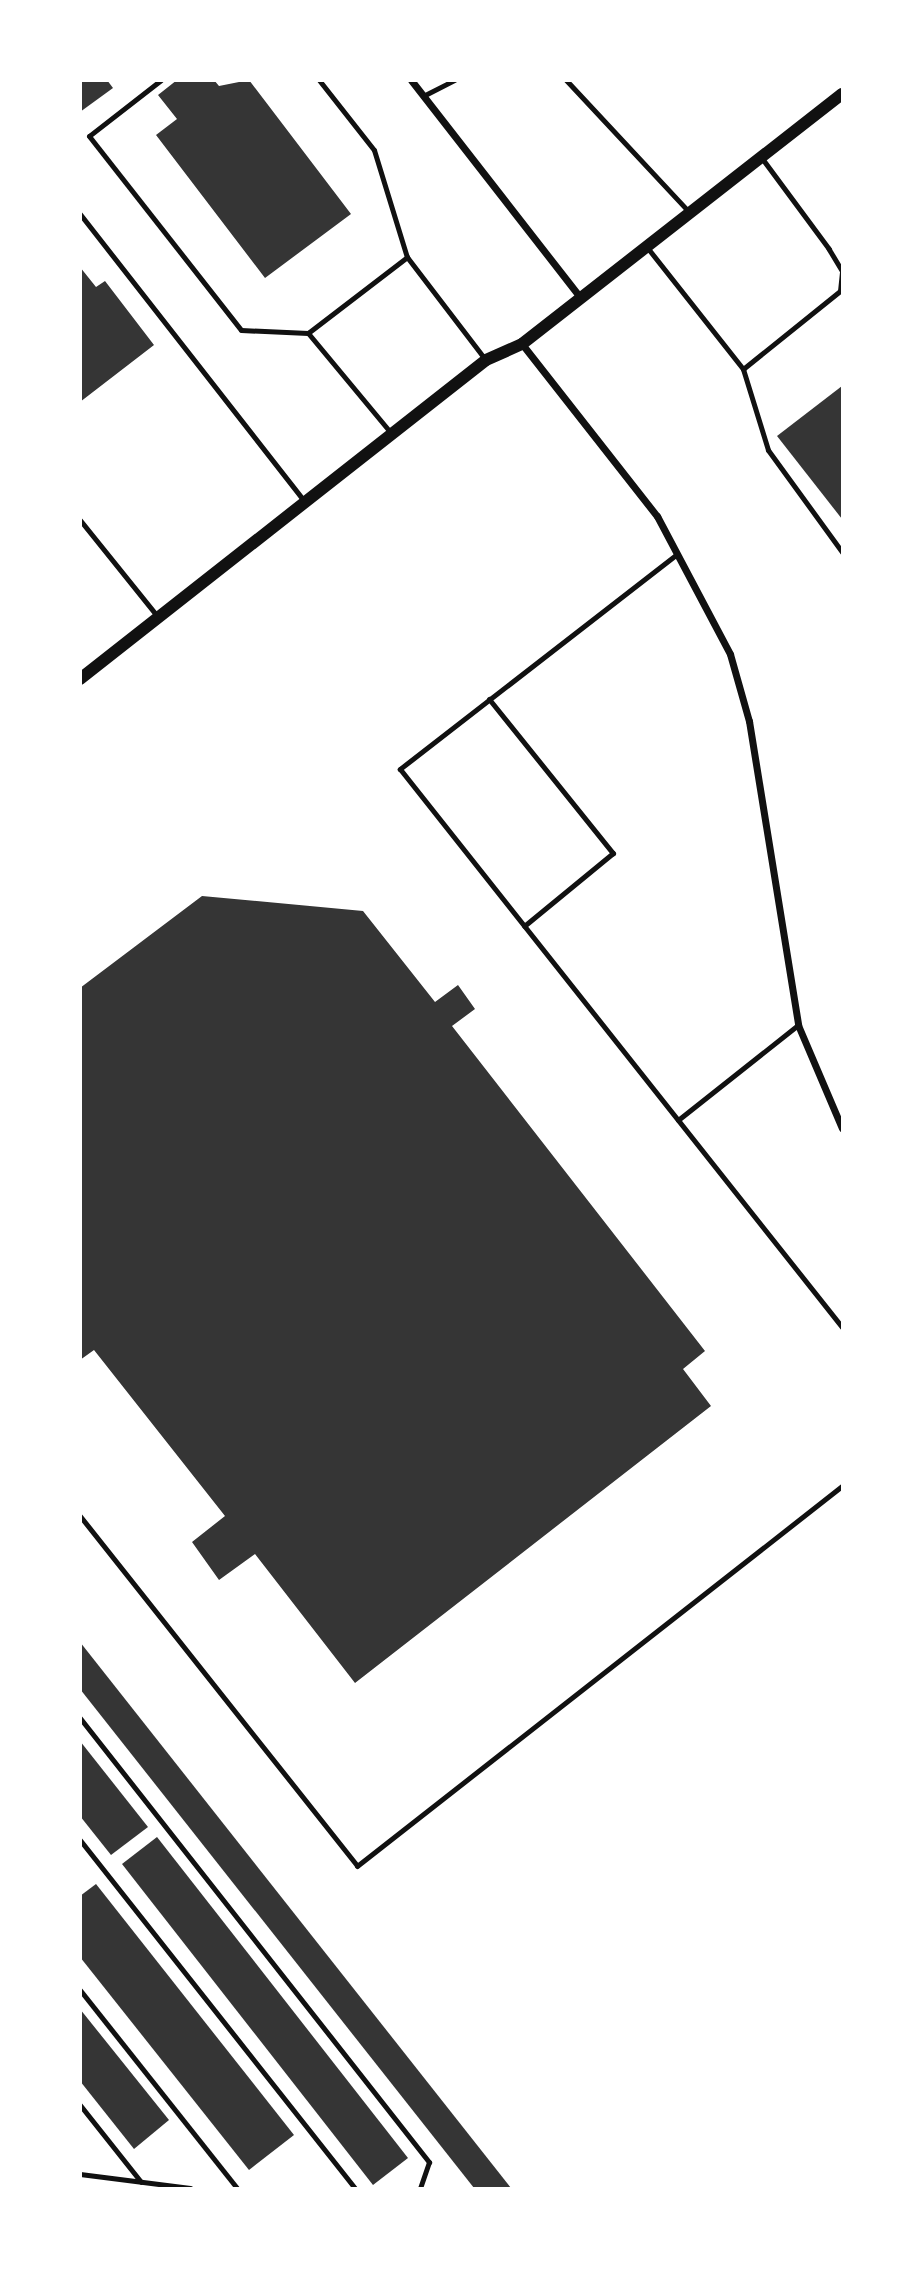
<!DOCTYPE html>
<style>
body{margin:0}
#map{position:relative;width:923px;height:2269px;overflow:hidden;background:#fff;font-family:"Sofia Sans Condensed",sans-serif}
div>[style]{position:absolute}
.building>*{inset:0;background:#353535}
.service>*{height:5px;margin:-2.5px;padding:0 2.5px;transform-origin:2.5px;border-radius:2.5px;background:#111}
.minor>*{height:7px;margin:-3.5px;padding:0 3.5px;transform-origin:3.5px;border-radius:3.5px;background:#111}
.tertiary>*{height:12px;margin:-6px;padding:0 6px;transform-origin:6px;border-radius:6px;background:#111}
span{translate:-50% -50%;white-space:nowrap;text-align:center;line-height:1.15;-webkit-text-stroke:6px #fff;paint-order:stroke}
.frame{position:absolute;inset:0;border:82px solid #fff;pointer-events:none}
</style>
<div id="map">
<div class="building">
<div style="clip-path:polygon(80px 80px,107px 80px,113px 88px,80px 112px)"></div>
<div style="clip-path:polygon(177px 80px,214px 80px,219px 86px,249px 80px,351px 214px,265px 278px,156px 135px,177px 119px,158px 95px)"></div>
<div style="clip-path:polygon(80px 267px,96px 287px,105px 281px,154px 345px,80px 402px)"></div>
<div style="clip-path:polygon(842px 386px,842px 519px,777px 436px)"></div>
<div style="clip-path:polygon(202px 896px,363px 911px,435px 1002px,458px 985px,475px 1009px,452px 1026px,705px 1351px,683px 1369px,711px 1406px,355px 1683px,255px 1554px,219px 1580px,192px 1542px,225px 1516px,94px 1350px,80px 1360px,80px 988px)"></div>
<div style="clip-path:polygon(80px 1642px,511px 2188px,474px 2188px,80px 1689px)"></div>
<div style="clip-path:polygon(80px 1741px,148px 1827px,111px 1855px,80px 1816px)"></div>
<div style="clip-path:polygon(157px 1837px,408px 2158px,373px 2185px,122px 1864px)"></div>
<div style="clip-path:polygon(96px 1884px,294px 2135px,249px 2170px,80px 1957px,80px 1896px)"></div>
<div style="clip-path:polygon(80px 2009px,169px 2120px,134px 2149px,80px 2081px)"></div>
</div>
<div class="service">
<div style="left:161px;top:80px;width:91px;rotate:142.1deg"></div>
<div style="left:89px;top:136px;width:246px;rotate:51.9deg"></div>
<div style="left:241px;top:330px;width:67px;rotate:2.6deg"></div>
<div style="left:308px;top:333px;width:130px;rotate:50.3deg"></div>
<div style="left:319px;top:80px;width:89px;rotate:51.8deg"></div>
<div style="left:374px;top:150px;width:112px;rotate:72.9deg"></div>
<div style="left:407px;top:257px;width:128px;rotate:52.6deg"></div>
<div style="left:566px;top:80px;width:180px;rotate:47deg"></div>
<div style="left:423px;top:96px;width:35px;rotate:-27deg"></div>
<div style="left:80px;top:214px;width:364px;rotate:52deg"></div>
<div style="left:646px;top:246px;width:157px;rotate:51.7deg"></div>
<div style="left:743px;top:369px;width:85px;rotate:72.8deg"></div>
<div style="left:768px;top:450px;width:126px;rotate:54deg"></div>
<div style="left:308px;top:333px;width:125px;rotate:-37.5deg"></div>
<div style="left:743px;top:369px;width:124px;rotate:-38.8deg"></div>
<div style="left:840px;top:291px;width:20px;rotate:-84deg"></div>
<div style="left:842px;top:271px;width:26px;rotate:-121deg"></div>
<div style="left:829px;top:249px;width:114px;rotate:-126.5deg"></div>
<div style="left:80px;top:520px;width:124px;rotate:51.2deg"></div>
<div style="left:677px;top:554px;width:351px;rotate:142.2deg"></div>
<div style="left:400px;top:769px;width:712px;rotate:51.62deg"></div>
<div style="left:489px;top:699px;width:198px;rotate:51.2deg"></div>
<div style="left:613px;top:853px;width:115px;rotate:140.6deg"></div>
<div style="left:678px;top:1120px;width:153px;rotate:-38.4deg"></div>
<div style="left:80px;top:1516px;width:446px;rotate:51.6deg"></div>
<div style="left:357px;top:1866px;width:616px;rotate:-38.08deg"></div>
<div style="left:80px;top:1718px;width:565px;rotate:51.83deg"></div>
<div style="left:429px;top:2162px;width:28px;rotate:109deg"></div>
<div style="left:80px;top:1840px;width:444px;rotate:51.7deg"></div>
<div style="left:80px;top:1990px;width:253px;rotate:51.6deg"></div>
<div style="left:80px;top:2105px;width:98px;rotate:51.6deg"></div>
<div style="left:80px;top:2174px;width:111px;rotate:7.3deg"></div>
</div>
<div class="minor">
<div style="left:411px;top:80px;width:275px;rotate:52.1deg"></div>
<div style="left:522px;top:344px;width:219px;rotate:51.9deg"></div>
<div style="left:657px;top:516px;width:156px;rotate:62.1deg"></div>
<div style="left:730px;top:654px;width:70px;rotate:74.2deg"></div>
<div style="left:749px;top:721px;width:308px;rotate:80.8deg"></div>
<div style="left:798px;top:1025px;width:112px;rotate:66.9deg"></div>
</div>
<div class="tertiary">
<div style="left:80px;top:679px;width:516px;rotate:-38.16deg"></div>
<div style="left:486px;top:360px;width:39px;rotate:-24deg"></div>
<div style="left:522px;top:344px;width:406px;rotate:-38deg"></div>
</div>
<div class="frame"></div>
</div>
